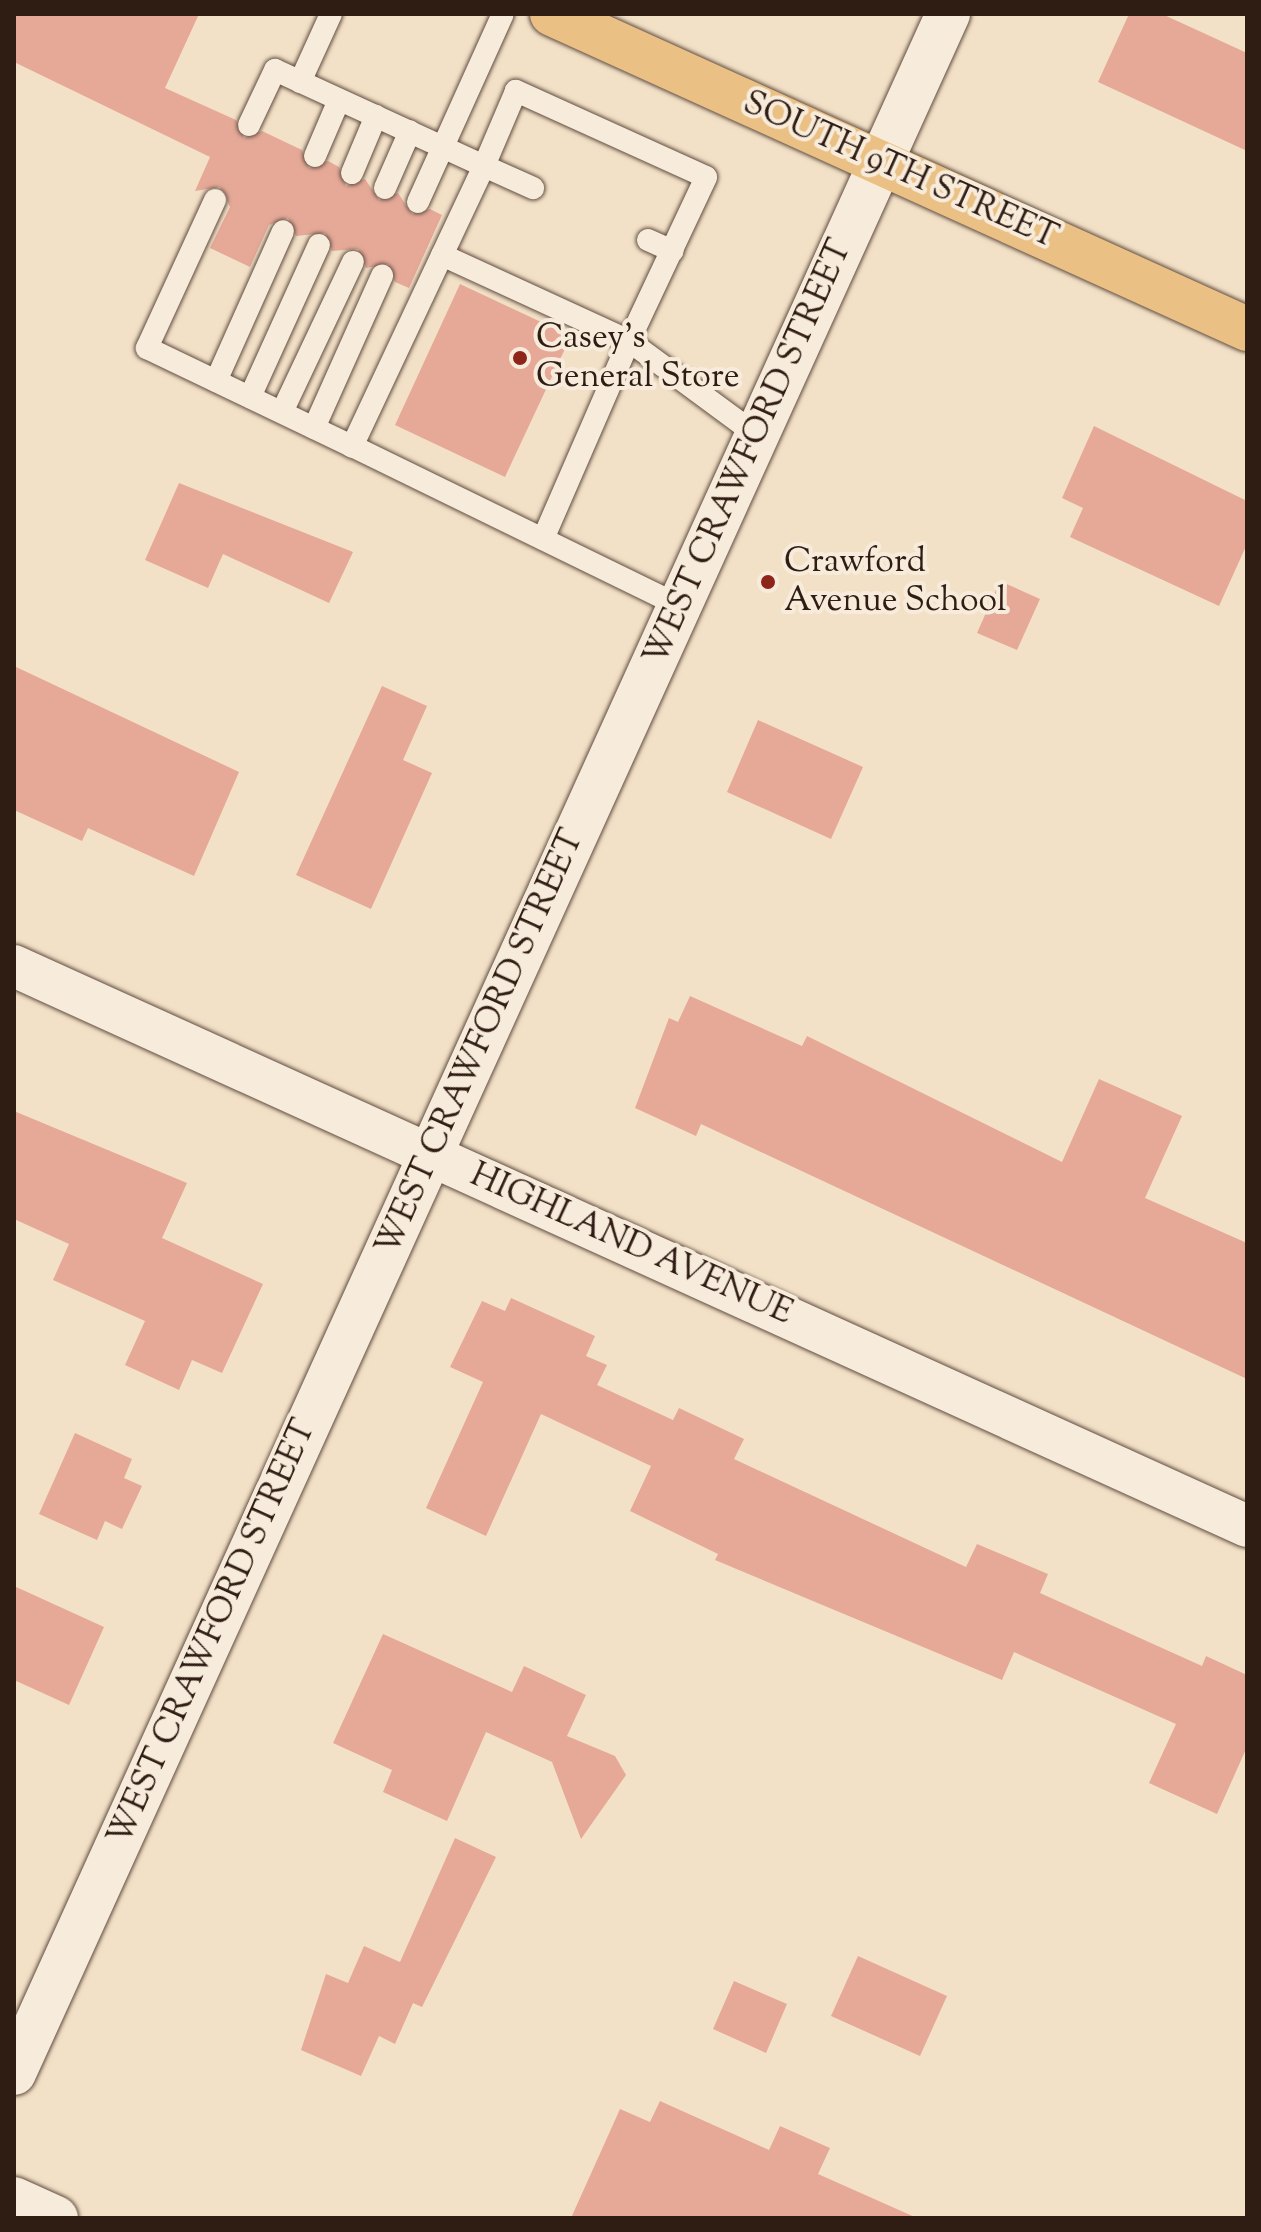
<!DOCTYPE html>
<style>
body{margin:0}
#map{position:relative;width:1261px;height:2232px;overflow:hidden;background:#f3e1c7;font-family:"Sorts Mill Goudy",serif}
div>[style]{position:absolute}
.building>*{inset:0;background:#e6a998}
.roads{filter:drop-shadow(0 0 2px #604d40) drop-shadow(0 0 2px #604d40)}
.lane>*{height:22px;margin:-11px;padding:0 11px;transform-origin:11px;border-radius:11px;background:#f7ecdb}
.street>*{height:42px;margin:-21px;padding:0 21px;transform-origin:21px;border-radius:21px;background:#f7ecdb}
.secondary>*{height:44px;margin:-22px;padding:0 22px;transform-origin:22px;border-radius:22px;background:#f7ecdb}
.primary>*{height:44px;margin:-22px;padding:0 22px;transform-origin:22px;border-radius:22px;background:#eac084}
.dots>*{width:22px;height:22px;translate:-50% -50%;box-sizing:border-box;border:4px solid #f7ecdb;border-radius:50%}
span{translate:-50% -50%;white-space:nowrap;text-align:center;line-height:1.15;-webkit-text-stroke:8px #f7ecdb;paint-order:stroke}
.street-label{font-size:34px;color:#2f1c13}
.poi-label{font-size:34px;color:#2f1c13}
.left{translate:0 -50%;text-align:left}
.frame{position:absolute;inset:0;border:16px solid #2f1c13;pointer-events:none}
</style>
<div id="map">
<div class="building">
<div style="clip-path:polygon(14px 14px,199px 14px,165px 88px,236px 120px,244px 138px,262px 131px,302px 150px,309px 168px,328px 161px,339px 167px,346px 186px,365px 179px,379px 200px,398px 193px,412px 214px,430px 209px,442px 215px,409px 288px,395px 282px,388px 264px,366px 268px,358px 249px,332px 251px,325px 233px,296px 236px,288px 218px,269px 225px,250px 267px,210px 248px,230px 207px,220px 187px,195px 191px,210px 157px,14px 62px)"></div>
<div style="clip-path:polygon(1129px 14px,1162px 14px,1247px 53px,1247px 151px,1098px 82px)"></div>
<div style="clip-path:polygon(460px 284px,571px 336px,505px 477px,395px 425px)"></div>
<div style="clip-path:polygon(1094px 426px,1247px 501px,1247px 544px,1219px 606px,1070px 537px,1083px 508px,1062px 498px)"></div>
<div style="clip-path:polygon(179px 483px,353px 552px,329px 603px,223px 554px,208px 588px,145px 560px)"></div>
<div style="clip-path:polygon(1000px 581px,1040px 599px,1017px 650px,977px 633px)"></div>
<div style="clip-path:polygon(14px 666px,239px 772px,194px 876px,88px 828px,82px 841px,14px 810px)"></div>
<div style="clip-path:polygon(382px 686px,427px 706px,403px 760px,432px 773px,371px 909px,296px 875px)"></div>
<div style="clip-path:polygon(758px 720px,863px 767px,831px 839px,727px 792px)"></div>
<div style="clip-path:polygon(690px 996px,802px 1046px,807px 1036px,1062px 1162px,1099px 1079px,1182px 1116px,1145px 1198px,1247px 1243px,1247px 1379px,701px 1124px,696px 1136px,635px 1108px,669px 1018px,678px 1022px)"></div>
<div style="clip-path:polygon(14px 1111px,187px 1183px,162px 1238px,263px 1284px,222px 1373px,192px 1360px,179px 1390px,125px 1365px,145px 1321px,53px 1280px,69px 1244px,14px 1219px)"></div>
<div style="clip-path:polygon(511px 1298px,595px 1336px,586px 1356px,607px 1365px,597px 1385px,673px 1420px,679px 1408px,744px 1439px,734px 1459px,966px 1567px,977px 1544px,1048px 1574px,1040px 1593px,1202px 1666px,1206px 1656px,1247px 1675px,1247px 1747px,1217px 1814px,1149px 1783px,1176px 1724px,1014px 1652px,1002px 1680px,715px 1560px,718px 1554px,630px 1511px,651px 1466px,541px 1414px,486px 1536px,426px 1508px,483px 1382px,450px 1367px,482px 1301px,505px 1311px)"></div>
<div style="clip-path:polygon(75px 1433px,132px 1459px,124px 1478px,142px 1486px,122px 1529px,105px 1521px,97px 1540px,39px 1514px)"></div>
<div style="clip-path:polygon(14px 1586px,104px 1627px,69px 1705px,14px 1680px)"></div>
<div style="clip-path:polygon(383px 1634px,512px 1692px,524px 1666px,586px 1695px,567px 1736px,615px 1756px,626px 1775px,581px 1839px,552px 1762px,486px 1732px,447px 1821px,383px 1792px,392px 1770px,333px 1743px)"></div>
<div style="clip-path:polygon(455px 1838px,496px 1857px,422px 2007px,413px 2003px,395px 2044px,379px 2036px,361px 2076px,301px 2050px,326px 1974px,348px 1983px,364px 1946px,400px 1962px)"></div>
<div style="clip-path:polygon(858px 1956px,947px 1996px,920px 2056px,831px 2016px)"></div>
<div style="clip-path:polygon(734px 1981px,787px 2004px,766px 2053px,713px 2029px)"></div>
<div style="clip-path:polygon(660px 2101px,769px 2150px,780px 2126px,830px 2148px,818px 2174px,917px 2218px,571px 2218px,620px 2109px,650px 2122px)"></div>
</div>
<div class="roads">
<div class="lane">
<div style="left:300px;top:82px;width:75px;rotate:-65.5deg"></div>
<div style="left:249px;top:125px;width:61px;rotate:-64.7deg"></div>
<div style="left:275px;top:70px;width:230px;rotate:24.7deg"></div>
<div style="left:484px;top:166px;width:310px;rotate:115.2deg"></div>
<div style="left:352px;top:446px;width:365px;rotate:26deg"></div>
<div style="left:315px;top:156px;width:61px;rotate:-66.8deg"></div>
<div style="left:352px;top:173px;width:62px;rotate:-67.2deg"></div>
<div style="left:385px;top:188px;width:62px;rotate:-66.3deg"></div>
<div style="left:215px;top:200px;width:163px;rotate:114.7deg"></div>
<div style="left:147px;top:348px;width:227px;rotate:25.6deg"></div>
<div style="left:418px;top:202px;width:206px;rotate:-65.7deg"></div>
<div style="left:648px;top:240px;width:27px;rotate:24deg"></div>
<div style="left:442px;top:255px;width:206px;rotate:24.7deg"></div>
<div style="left:629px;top:341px;width:181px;rotate:-64.8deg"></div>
<div style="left:706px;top:177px;width:209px;rotate:-155.6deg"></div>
<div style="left:516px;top:91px;width:82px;rotate:113.1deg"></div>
<div style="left:484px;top:166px;width:54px;rotate:24.2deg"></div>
<div style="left:216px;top:381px;width:164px;rotate:-65.9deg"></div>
<div style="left:250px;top:397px;width:167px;rotate:-65.6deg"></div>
<div style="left:282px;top:412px;width:166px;rotate:-64.7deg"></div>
<div style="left:314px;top:428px;width:167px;rotate:-65.9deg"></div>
<div style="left:543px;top:539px;width:216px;rotate:-66.5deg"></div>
<div style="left:629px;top:341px;width:160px;rotate:36.4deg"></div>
</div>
<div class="street">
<div style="left:14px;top:966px;width:1354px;rotate:24.43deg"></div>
</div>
<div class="secondary">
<div style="left:14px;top:2073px;width:2261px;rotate:-65.6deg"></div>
<div style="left:14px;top:2199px;width:46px;rotate:24.3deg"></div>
</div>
<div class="primary">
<div style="left:552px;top:14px;width:763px;rotate:24.38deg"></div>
</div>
</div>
<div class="dots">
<div style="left:520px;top:358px;background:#8f2418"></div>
<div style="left:768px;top:582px;background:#8f2418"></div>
</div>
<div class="street-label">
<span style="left:900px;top:171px;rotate:24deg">SOUTH 9TH STREET</span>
<span style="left:749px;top:453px;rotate:-66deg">WEST CRAWFORD STREET</span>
<span style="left:481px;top:1043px;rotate:-66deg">WEST CRAWFORD STREET</span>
<span style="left:631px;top:1245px;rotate:24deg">HIGHLAND AVENUE</span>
<span style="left:213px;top:1633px;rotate:-66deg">WEST CRAWFORD STREET</span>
</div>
<div class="poi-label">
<span class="left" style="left:536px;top:358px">Casey's<br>General Store</span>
<span class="left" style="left:784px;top:582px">Crawford<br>Avenue School</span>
</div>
<div class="frame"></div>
</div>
